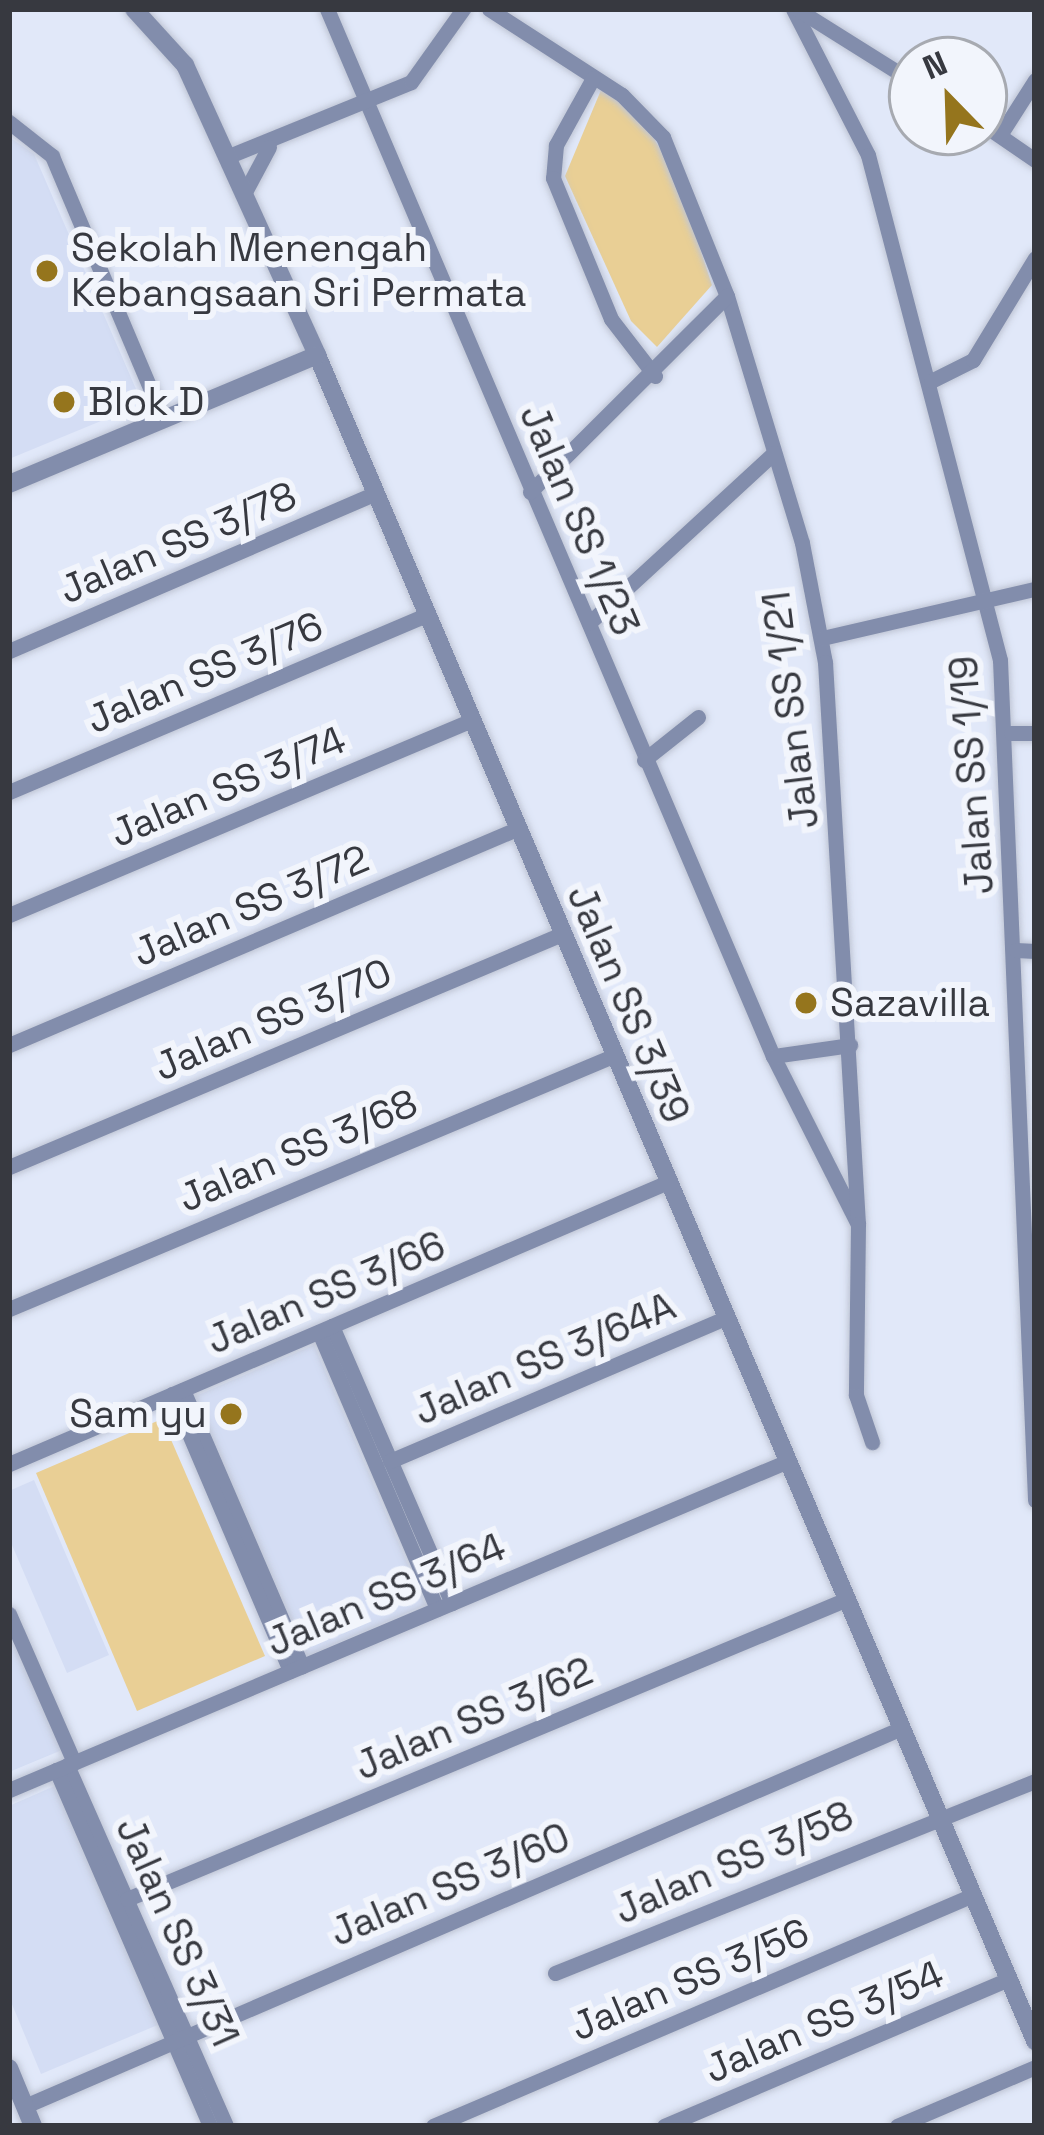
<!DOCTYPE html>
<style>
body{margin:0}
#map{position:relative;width:1044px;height:2135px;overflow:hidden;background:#e1e8f9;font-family:"Space Grotesk",sans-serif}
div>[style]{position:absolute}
.built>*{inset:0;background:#d4ddf4}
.green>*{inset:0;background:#e9cf95}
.roads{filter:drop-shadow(0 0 3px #bfc5d4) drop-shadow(0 0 3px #bfc5d4)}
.minor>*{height:15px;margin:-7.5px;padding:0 7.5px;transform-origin:7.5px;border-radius:7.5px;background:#828dac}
.tertiary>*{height:18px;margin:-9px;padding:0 9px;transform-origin:9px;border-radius:9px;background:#828dac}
.dots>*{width:33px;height:33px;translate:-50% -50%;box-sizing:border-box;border:6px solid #f2f5fc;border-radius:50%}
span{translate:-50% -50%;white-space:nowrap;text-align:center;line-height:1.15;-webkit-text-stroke:12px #f2f5fc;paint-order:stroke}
.poi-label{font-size:39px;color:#373940}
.left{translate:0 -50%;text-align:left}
.right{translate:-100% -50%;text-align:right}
.street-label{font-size:39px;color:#373940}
.frame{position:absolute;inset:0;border:12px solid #373940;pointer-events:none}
.north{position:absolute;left:888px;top:36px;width:120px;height:120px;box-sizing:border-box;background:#f2f5fc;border:3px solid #a7aab1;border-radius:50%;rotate:337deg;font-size:33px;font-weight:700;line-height:48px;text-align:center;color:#373940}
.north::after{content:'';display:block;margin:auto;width:42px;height:54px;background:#95751d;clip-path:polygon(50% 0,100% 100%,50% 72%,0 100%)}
</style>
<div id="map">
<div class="built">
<div style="clip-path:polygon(9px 137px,34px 154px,136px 389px,130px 409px,9px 459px)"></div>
<div style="clip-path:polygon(314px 1345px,425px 1605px,303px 1658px,191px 1398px)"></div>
<div style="clip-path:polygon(34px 1480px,109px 1655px,67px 1673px,9px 1538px,9px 1491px)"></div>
<div style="clip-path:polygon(9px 1627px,62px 1750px,9px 1772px)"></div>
<div style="clip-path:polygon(59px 1784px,160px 2024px,41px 2074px,9px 1997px,9px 1806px)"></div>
</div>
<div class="green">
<div style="clip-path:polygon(601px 90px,640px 115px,676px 176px,712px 285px,657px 347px,631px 321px,565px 176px)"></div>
<div style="clip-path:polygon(162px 1419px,265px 1656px,137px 1711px,36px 1473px)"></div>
</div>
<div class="roads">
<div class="minor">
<div style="left:327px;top:9px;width:1138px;rotate:66.93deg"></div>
<div style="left:773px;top:1056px;width:188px;rotate:63.2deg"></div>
<div style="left:489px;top:9px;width:158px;rotate:32.9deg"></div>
<div style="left:622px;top:95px;width:59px;rotate:45.7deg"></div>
<div style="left:663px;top:137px;width:171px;rotate:68.1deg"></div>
<div style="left:727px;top:296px;width:258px;rotate:73.1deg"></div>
<div style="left:802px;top:543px;width:121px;rotate:79.1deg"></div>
<div style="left:825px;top:662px;width:563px;rotate:86.64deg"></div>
<div style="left:858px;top:1224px;width:171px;rotate:90.7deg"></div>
<div style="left:856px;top:1395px;width:50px;rotate:71.2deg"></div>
<div style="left:793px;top:9px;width:164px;rotate:62.8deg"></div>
<div style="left:868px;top:155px;width:522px;rotate:75.35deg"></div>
<div style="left:1000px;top:660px;width:841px;rotate:87.61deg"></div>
<div style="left:797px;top:9px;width:136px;rotate:32.1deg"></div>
<div style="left:593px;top:78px;width:77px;rotate:118.9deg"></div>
<div style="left:556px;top:145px;width:33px;rotate:95deg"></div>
<div style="left:553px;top:178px;width:152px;rotate:67.6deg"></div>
<div style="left:611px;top:319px;width:72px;rotate:52.3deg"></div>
<div style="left:9px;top:122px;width:55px;rotate:38.3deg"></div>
<div style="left:52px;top:156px;width:285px;rotate:67.1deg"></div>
<div style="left:984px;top:125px;width:62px;rotate:34.5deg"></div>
<div style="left:1000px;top:135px;width:65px;rotate:-57.5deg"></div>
<div style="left:229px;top:156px;width:196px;rotate:-22.1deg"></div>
<div style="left:411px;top:82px;width:90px;rotate:-54.5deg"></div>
<div style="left:245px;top:192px;width:51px;rotate:-61.9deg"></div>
<div style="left:931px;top:381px;width:47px;rotate:-26.6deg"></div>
<div style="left:973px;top:360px;width:119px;rotate:-58.7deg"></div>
<div style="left:530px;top:492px;width:278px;rotate:-44.9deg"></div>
<div style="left:589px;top:623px;width:251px;rotate:-42.6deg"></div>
<div style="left:822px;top:638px;width:219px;rotate:-13deg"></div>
<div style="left:9px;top:651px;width:395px;rotate:-23.3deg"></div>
<div style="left:1011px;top:733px;width:24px"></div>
<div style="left:644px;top:760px;width:69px;rotate:-38.5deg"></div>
<div style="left:9px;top:792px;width:453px;rotate:-23deg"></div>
<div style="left:9px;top:915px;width:502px;rotate:-22.84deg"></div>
<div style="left:1016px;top:950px;width:19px;rotate:3deg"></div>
<div style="left:9px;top:1045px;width:554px;rotate:-23.05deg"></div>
<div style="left:773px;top:1056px;width:78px;rotate:-8.1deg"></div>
<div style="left:9px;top:1167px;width:600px;rotate:-22.85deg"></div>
<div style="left:9px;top:1309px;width:655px;rotate:-22.73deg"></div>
<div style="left:332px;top:1326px;width:302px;rotate:66.6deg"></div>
<div style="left:319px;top:1332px;width:301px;rotate:66.9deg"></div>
<div style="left:183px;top:1390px;width:301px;rotate:66.7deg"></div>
<div style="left:172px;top:1394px;width:301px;rotate:66.9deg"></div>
<div style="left:390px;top:1461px;width:366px;rotate:-23.1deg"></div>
<div style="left:9px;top:1464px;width:717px;rotate:-23.17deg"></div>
<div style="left:9px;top:1614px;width:162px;rotate:66.3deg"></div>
<div style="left:67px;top:1765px;width:394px;rotate:66.2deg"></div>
<div style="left:56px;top:1770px;width:388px;rotate:66.6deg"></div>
<div style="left:9px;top:1790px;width:846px;rotate:-22.9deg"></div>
<div style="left:127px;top:1899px;width:780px;rotate:-22.62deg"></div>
<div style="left:555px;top:1973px;width:517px;rotate:-21.8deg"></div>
<div style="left:25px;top:2106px;width:955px;rotate:-23.32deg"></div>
<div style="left:433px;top:2126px;width:587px;rotate:-23.16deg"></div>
<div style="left:664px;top:2126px;width:375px;rotate:-23.1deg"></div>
<div style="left:897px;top:2126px;width:150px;rotate:-23.1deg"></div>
</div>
<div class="tertiary">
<div style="left:134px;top:9px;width:76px;rotate:47.7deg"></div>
<div style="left:185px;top:65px;width:319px;rotate:65.5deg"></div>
<div style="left:317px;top:355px;width:1833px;rotate:66.93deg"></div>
<div style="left:9px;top:484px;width:334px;rotate:-22.7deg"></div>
<div style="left:9px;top:2068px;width:63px;rotate:67.5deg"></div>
</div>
</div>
<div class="dots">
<div style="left:47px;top:271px;background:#95751d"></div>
<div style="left:64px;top:402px;background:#95751d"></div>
<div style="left:806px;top:1003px;background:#95751d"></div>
<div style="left:231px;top:1414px;background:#95751d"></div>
</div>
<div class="poi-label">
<span class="left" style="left:71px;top:271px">Sekolah Menengah<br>Kebangsaan Sri Permata</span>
<span class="left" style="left:88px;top:402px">Blok D</span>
<span class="left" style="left:830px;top:1003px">Sazavilla</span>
<span class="right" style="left:207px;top:1414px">Sam yu</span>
</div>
<div class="street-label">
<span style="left:579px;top:520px;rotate:67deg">Jalan SS 1/23</span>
<span style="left:178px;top:543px;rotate:-23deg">Jalan SS 3/78</span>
<span style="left:205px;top:673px;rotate:-23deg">Jalan SS 3/76</span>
<span style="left:791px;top:710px;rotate:-97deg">Jalan SS 1/21</span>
<span style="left:972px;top:775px;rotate:-94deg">Jalan SS 1/19</span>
<span style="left:228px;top:787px;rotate:-23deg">Jalan SS 3/74</span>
<span style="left:251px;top:906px;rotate:-23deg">Jalan SS 3/72</span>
<span style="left:628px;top:1004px;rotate:67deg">Jalan SS 3/39</span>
<span style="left:273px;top:1020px;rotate:-23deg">Jalan SS 3/70</span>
<span style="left:298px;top:1151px;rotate:-23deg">Jalan SS 3/68</span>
<span style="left:326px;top:1293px;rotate:-23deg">Jalan SS 3/66</span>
<span style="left:545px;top:1359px;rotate:-23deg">Jalan SS 3/64A</span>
<span style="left:386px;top:1595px;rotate:-23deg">Jalan SS 3/64</span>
<span style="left:474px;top:1719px;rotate:-23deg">Jalan SS 3/62</span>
<span style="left:734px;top:1863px;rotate:-23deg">Jalan SS 3/58</span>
<span style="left:450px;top:1885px;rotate:-23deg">Jalan SS 3/60</span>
<span style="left:177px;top:1932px;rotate:66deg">Jalan SS 3/31</span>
<span style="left:690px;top:1980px;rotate:-23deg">Jalan SS 3/56</span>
<span style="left:824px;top:2022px;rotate:-23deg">Jalan SS 3/54</span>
</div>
<div class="frame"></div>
<div class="north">N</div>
</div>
